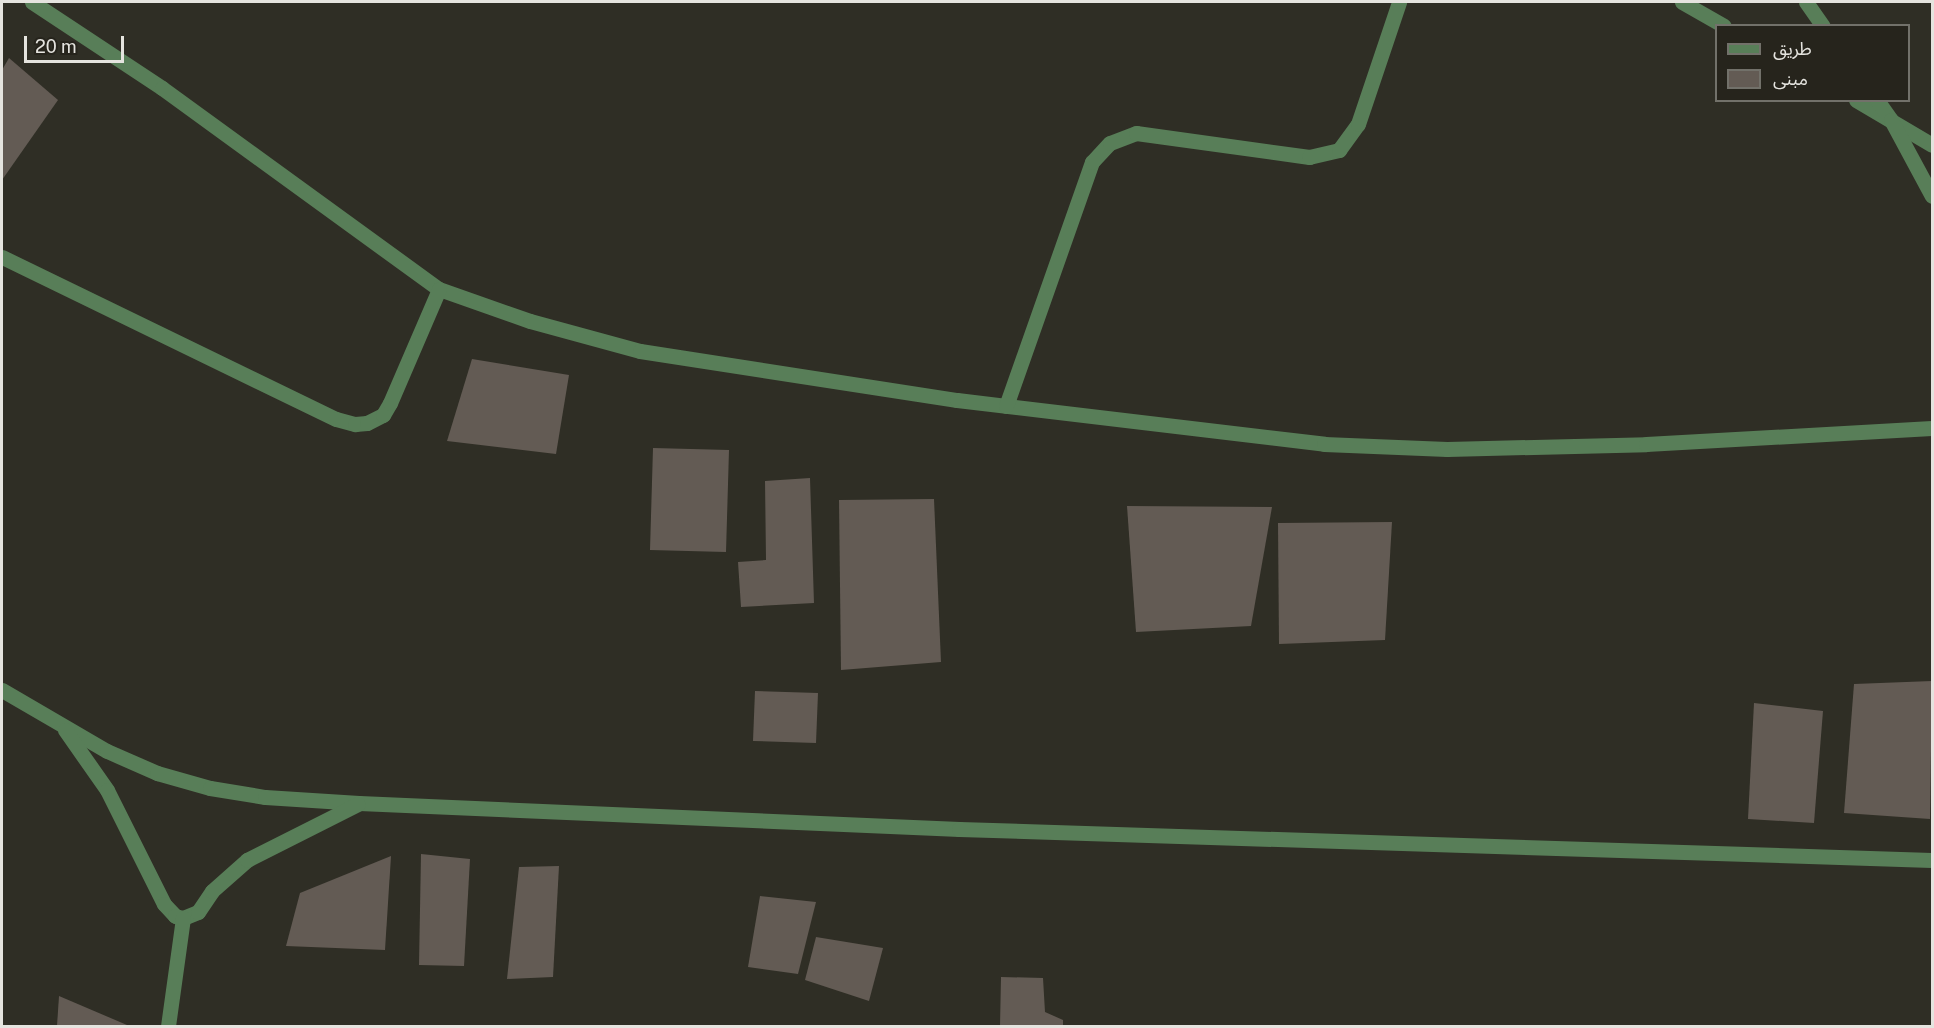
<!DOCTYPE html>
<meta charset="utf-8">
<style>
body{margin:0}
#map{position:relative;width:1934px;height:1028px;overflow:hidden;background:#2f2e25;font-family:"Public Sans","Noto Sans Arabic",sans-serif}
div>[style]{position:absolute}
.building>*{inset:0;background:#635b54}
.minor>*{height:15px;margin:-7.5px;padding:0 7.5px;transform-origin:7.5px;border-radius:7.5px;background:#587e58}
span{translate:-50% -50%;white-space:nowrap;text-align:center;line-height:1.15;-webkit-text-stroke:4.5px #26241c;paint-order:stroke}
.frame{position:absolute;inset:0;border:3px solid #e5e4df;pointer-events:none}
.legend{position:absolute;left:1715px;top:24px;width:195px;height:78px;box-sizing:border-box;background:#26241c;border:2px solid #72716a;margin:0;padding:8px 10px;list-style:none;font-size:18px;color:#e5e4df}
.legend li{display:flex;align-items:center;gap:12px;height:30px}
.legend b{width:30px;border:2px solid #72716a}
.scale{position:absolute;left:24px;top:36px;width:100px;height:27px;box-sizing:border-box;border:3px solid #e5e4df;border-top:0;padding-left:8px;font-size:18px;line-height:21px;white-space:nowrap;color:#e5e4df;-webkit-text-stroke:4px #26241c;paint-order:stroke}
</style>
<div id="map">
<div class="building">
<div style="clip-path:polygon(9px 58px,58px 100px,2px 180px,2px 70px)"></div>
<div style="clip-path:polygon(472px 359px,569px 375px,556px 454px,447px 441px)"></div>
<div style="clip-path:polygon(653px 448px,729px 450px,726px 552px,650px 550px)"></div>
<div style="clip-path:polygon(810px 478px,814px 603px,741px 607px,738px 562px,766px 560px,765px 481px)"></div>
<div style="clip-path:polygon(934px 499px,941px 662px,841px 670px,839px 500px)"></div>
<div style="clip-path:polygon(1127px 506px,1272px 507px,1251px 626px,1136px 632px)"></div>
<div style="clip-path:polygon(1392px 522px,1385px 640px,1279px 644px,1278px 523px)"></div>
<div style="clip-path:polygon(1932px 681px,1930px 819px,1844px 813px,1854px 684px)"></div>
<div style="clip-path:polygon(755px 691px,818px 693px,816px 743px,753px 741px)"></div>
<div style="clip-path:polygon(1754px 703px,1823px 711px,1814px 823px,1748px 819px)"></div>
<div style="clip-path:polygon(421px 854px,470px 859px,464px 966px,419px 965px)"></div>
<div style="clip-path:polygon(391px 856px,385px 950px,286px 946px,300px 893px)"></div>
<div style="clip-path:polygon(559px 866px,553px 977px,507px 979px,519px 867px)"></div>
<div style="clip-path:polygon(760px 896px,816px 902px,798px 974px,748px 967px)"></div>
<div style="clip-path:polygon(816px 937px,883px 948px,869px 1001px,805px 980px)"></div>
<div style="clip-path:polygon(1001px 977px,1043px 978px,1045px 1012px,1063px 1020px,1063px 1026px,1000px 1026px)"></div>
<div style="clip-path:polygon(59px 996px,127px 1025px,127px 1026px,57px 1026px)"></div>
</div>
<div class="minor">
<div style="left:32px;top:2px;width:156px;rotate:33.5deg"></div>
<div style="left:162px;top:88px;width:342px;rotate:36deg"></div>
<div style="left:439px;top:289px;width:96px;rotate:19.4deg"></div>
<div style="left:530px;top:321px;width:114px;rotate:15.3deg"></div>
<div style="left:640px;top:351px;width:321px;rotate:8.8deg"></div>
<div style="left:957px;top:400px;width:370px;rotate:6.8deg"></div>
<div style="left:1324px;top:444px;width:123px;rotate:2.3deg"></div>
<div style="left:1447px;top:449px;width:199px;rotate:-1.4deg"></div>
<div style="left:1646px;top:444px;width:286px;rotate:-3.2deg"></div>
<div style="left:1682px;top:2px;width:48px;rotate:29.7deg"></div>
<div style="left:1806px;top:2px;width:29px;rotate:55deg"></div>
<div style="left:1856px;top:100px;width:88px;rotate:30.6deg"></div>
<div style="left:1877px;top:100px;width:24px;rotate:55deg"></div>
<div style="left:1891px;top:120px;width:86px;rotate:61.7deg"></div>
<div style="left:2px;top:257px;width:371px;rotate:25.9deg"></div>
<div style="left:336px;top:419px;width:20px;rotate:15deg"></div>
<div style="left:355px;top:424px;width:12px;rotate:-5deg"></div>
<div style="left:367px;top:423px;width:18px;rotate:-27deg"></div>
<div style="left:383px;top:415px;width:14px;rotate:-60deg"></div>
<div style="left:390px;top:403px;width:124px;rotate:-66.7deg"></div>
<div style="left:1006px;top:406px;width:259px;rotate:-70.6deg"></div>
<div style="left:1092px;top:162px;width:26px;rotate:-47deg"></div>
<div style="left:1110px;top:143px;width:28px;rotate:-21deg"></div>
<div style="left:1136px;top:133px;width:175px;rotate:7.9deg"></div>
<div style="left:1309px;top:157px;width:31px;rotate:-13deg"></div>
<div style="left:1339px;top:150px;width:32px;rotate:-54deg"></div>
<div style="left:1358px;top:124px;width:129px;rotate:-71.4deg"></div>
<div style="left:2px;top:690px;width:121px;rotate:30.2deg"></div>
<div style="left:107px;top:751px;width:55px;rotate:23.7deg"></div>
<div style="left:157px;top:773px;width:55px;rotate:15.8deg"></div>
<div style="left:210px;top:788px;width:56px;rotate:9.3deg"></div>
<div style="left:265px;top:797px;width:94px;rotate:3.7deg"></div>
<div style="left:359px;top:803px;width:601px;rotate:2.48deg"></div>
<div style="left:959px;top:829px;width:973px;rotate:1.82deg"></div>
<div style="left:65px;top:730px;width:73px;rotate:55deg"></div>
<div style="left:107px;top:790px;width:127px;rotate:63.4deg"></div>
<div style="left:164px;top:904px;width:16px;rotate:47deg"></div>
<div style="left:175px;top:916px;width:8px;rotate:14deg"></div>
<div style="left:183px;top:918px;width:16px;rotate:-22deg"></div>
<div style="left:198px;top:912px;width:25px;rotate:-56deg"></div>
<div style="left:212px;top:891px;width:47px;rotate:-41.5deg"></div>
<div style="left:247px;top:860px;width:124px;rotate:-26.8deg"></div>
<div style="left:168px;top:1026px;width:109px;rotate:-82.1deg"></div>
</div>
<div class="frame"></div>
<ul class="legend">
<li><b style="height:8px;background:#587e58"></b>طريق</li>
<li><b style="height:16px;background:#635b54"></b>مبنى</li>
</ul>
<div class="scale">20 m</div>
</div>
